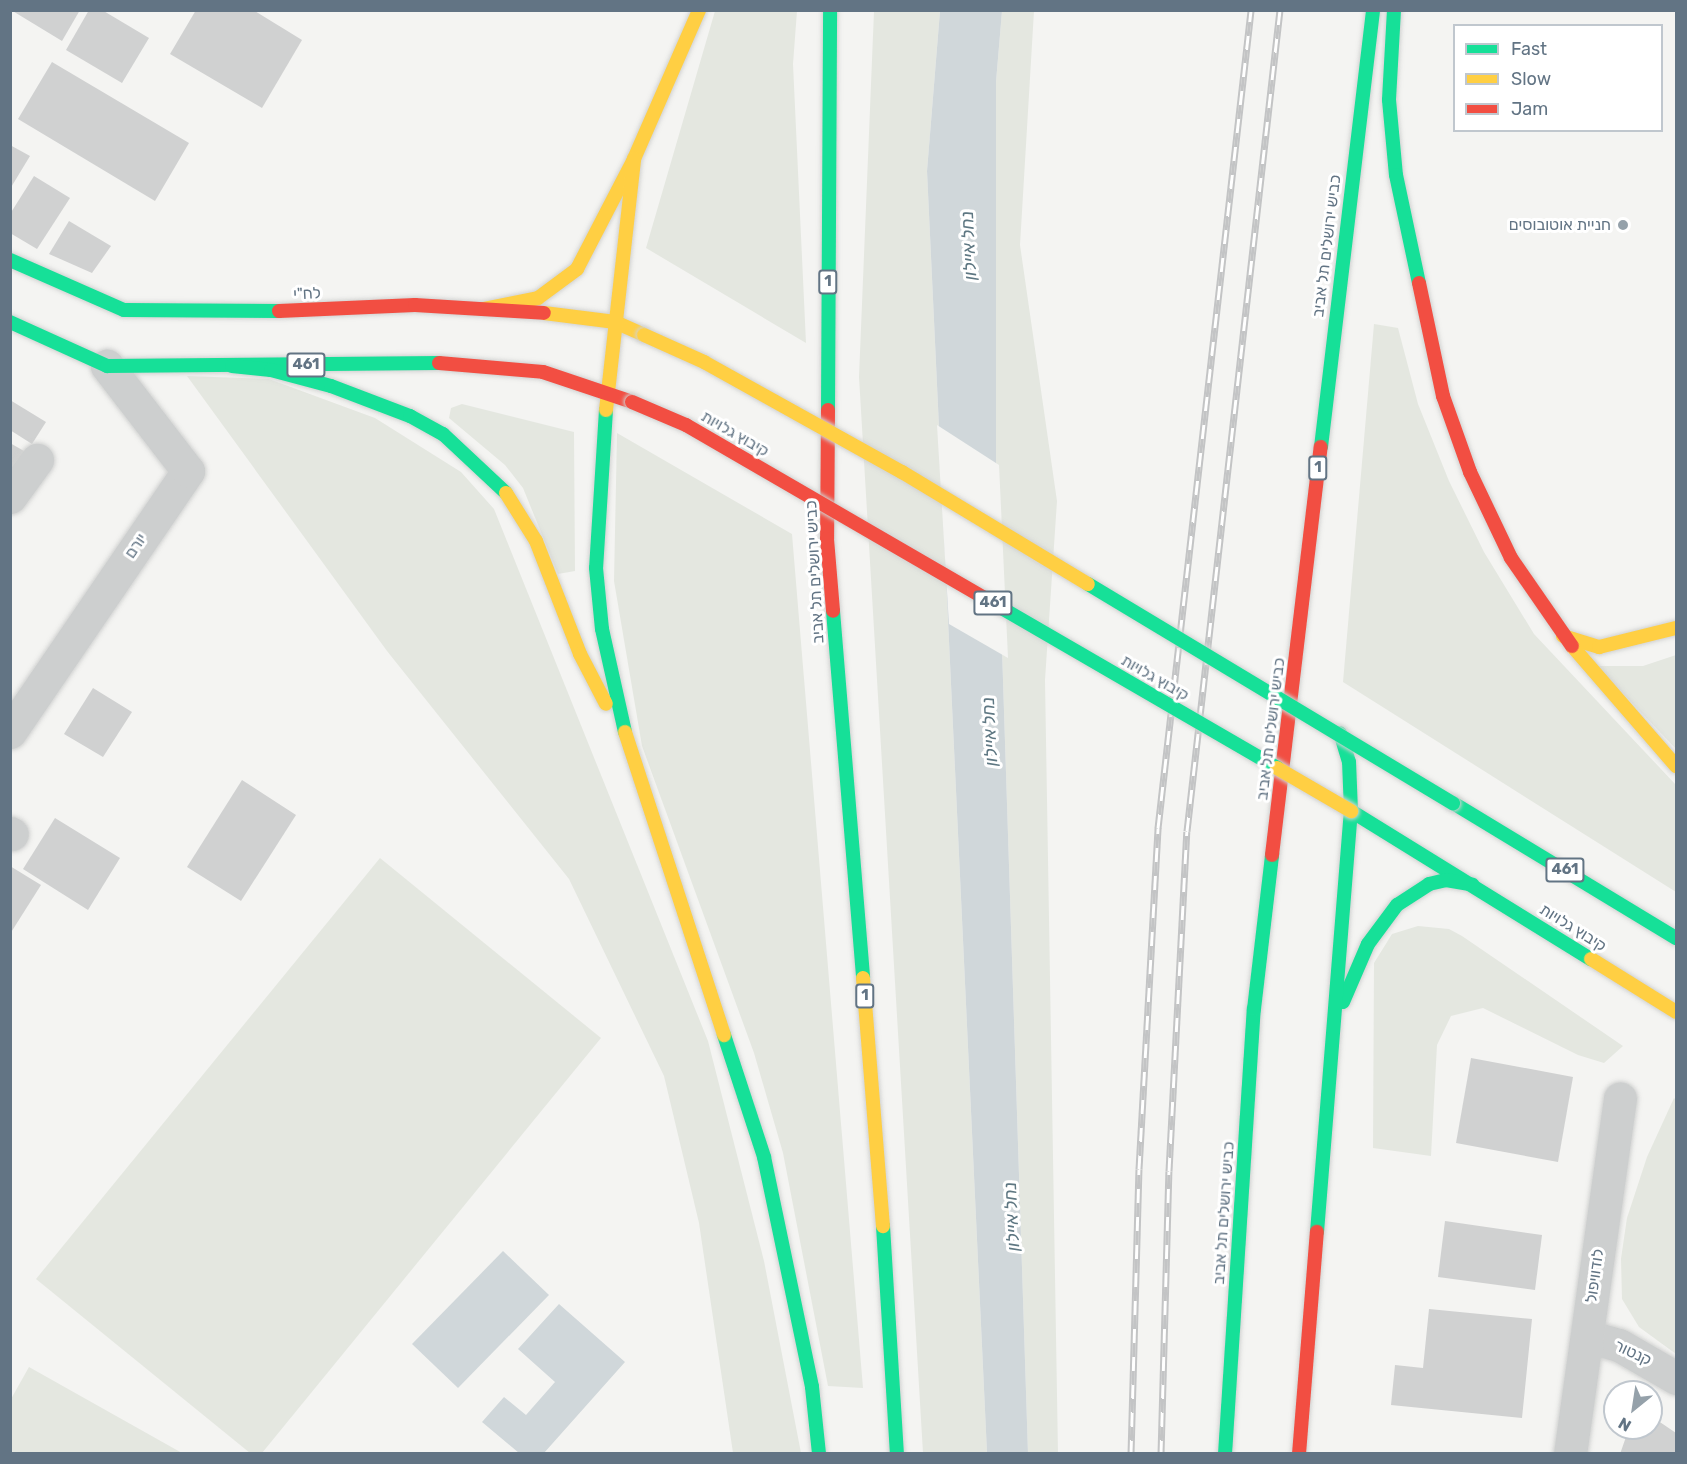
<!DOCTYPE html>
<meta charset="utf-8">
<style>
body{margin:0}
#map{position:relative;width:1687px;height:1464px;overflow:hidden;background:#f4f4f2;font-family:Rubik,Heebo,sans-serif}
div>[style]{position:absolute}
.green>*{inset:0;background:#e4e7e0}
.water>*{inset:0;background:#d0d7da}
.pier>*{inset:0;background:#f4f4f2}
.building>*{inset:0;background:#d0d1d1}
.roads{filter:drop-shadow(0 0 2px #d1d2d1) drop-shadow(0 0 2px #d1d2d1)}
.street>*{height:33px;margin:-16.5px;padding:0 16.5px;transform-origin:16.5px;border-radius:16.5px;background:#cdcfcf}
.fast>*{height:14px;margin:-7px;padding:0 7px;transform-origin:7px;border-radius:7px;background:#16e098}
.slow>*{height:14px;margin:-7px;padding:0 7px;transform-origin:7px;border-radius:7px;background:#ffcf43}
.jam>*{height:14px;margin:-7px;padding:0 7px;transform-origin:7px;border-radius:7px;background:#f24e42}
.rail>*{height:7px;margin-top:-3.5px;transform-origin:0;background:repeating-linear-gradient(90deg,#fff 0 14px,#c3c4c5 0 28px);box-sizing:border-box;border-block:2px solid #c3c4c5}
.bridges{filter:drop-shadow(0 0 2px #d1d2d1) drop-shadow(0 0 2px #d1d2d1)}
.fast-bridge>*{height:14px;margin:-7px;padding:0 7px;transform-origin:7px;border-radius:7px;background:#16e098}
.slow-bridge>*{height:14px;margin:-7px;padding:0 7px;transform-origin:7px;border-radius:7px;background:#ffcf43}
.jam-bridge>*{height:14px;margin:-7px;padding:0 7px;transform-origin:7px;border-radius:7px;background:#f24e42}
.dots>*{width:16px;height:16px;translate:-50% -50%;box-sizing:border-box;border:3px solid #fff;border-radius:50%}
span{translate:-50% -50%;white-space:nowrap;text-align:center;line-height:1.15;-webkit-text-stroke:6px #fff;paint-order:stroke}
.shield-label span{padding:2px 4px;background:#fff;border:2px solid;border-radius:4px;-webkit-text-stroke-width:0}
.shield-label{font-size:15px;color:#627484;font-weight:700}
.poi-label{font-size:16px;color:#627484}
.right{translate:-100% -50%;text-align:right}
.street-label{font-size:16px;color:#627484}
.water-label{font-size:18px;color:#5e7782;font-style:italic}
.frame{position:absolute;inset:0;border:12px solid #627484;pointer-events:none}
.legend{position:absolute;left:1453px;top:24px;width:210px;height:108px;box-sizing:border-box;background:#fff;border:2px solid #c0c7ce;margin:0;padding:8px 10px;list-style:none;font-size:18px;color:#627484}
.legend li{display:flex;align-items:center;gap:12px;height:30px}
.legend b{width:30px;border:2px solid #c0c7ce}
.north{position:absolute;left:1603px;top:1380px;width:60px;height:60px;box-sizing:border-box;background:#fff;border:2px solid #c0c7ce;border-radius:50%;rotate:210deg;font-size:16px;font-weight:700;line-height:24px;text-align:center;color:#627484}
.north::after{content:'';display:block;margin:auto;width:21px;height:27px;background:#95a1aa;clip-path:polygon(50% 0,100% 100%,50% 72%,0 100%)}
</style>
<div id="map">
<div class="green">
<div style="clip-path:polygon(715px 11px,797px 11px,793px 64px,806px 343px,646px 248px)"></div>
<div style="clip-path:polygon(874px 11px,940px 11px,927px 171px,987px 1453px,923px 1453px,859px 377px)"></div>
<div style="clip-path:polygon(1002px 11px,1034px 11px,1020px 245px,1057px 501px,1045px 680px,1058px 1454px,1028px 1453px,996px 463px,996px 82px)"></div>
<div style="clip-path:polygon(1374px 324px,1398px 328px,1418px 404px,1449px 481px,1484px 552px,1534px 634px,1676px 785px,1676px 892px,1343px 682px)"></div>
<div style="clip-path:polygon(187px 376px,269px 379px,375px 418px,461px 472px,494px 509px,708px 1041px,764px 1261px,801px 1453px,733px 1453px,699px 1223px,664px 1076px,569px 879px,387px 651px)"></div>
<div style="clip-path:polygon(462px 404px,574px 432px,575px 571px,558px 574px,523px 488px,505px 465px,449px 418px,451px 408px)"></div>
<div style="clip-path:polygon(617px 433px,792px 534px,863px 1388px,828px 1386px,783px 1153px,754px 1053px,642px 746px,614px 581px)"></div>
<div style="clip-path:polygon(1676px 655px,1676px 749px,1597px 666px,1643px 666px)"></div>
<div style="clip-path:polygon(380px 858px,601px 1038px,262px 1453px,250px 1453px,36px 1279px)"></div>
<div style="clip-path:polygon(1418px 926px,1449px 929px,1462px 936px,1623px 1046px,1604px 1063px,1578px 1055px,1483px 1008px,1451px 1016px,1437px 1045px,1431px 1156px,1373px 1148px,1374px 963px,1392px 934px)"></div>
<div style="clip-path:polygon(1674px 1098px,1676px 1100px,1676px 1354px,1639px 1327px,1622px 1299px,1621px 1259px,1627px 1218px,1647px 1157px)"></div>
<div style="clip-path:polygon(29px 1367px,182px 1453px,11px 1453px,11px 1399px)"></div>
</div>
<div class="water">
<div style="clip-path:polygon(940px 11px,1002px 11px,996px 82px,996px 463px,1028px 1453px,987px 1453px,927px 171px)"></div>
<div style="clip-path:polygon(503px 1251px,549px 1295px,458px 1388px,412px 1344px)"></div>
<div style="clip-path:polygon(559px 1304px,625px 1362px,544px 1453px,519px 1453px,482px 1422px,504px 1397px,526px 1415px,555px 1382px,518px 1349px)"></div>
</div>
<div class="pier">
<div style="clip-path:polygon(937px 425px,999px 465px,1008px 658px,949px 624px)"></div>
</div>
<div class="building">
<div style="clip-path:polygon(11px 10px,80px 10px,62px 41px)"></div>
<div style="clip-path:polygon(89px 10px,102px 10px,149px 38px,122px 83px,66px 50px)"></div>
<div style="clip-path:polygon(196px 10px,253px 10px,302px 40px,262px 108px,170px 54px)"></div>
<div style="clip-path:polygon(52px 62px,189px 143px,155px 201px,18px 119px)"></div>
<div style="clip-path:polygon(10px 145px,30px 156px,10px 189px)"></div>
<div style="clip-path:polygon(34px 176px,70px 198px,37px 249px,10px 233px,10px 214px)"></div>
<div style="clip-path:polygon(69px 221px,111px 246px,92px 273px,49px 254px)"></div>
<div style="clip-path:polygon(10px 400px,46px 422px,32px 444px,10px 430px)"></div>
<div style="clip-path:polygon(10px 443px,24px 451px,10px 473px)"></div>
<div style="clip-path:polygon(93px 688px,132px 712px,103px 757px,64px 734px)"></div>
<div style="clip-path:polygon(242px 780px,296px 815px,241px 901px,187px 867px)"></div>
<div style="clip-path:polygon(55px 818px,120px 858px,88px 910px,23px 869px)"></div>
<div style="clip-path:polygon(10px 866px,41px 885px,10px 934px)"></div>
<div style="clip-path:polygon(1471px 1058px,1573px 1077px,1558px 1162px,1456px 1143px)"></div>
<div style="clip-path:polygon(1445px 1221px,1542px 1235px,1535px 1290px,1438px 1277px)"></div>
<div style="clip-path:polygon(1429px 1309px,1532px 1319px,1522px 1418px,1391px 1405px,1395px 1365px,1423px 1368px)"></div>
<div style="clip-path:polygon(1651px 1416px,1676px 1433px,1676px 1454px,1620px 1454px,1627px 1434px,1619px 1428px,1651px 1428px)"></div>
</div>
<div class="roads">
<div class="street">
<div style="left:10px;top:497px;width:46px;rotate:-53.9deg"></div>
<div style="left:10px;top:732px;width:316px;rotate:-55.7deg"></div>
<div style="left:188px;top:471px;width:133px;rotate:-127.6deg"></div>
<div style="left:10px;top:833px;width:2px;rotate:27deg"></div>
<div style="left:1587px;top:1336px;width:33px;rotate:16deg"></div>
<div style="left:1619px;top:1345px;width:66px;rotate:30.1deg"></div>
<div style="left:1570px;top:1454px;width:359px;rotate:-82deg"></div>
</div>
<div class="fast">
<div style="left:1394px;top:10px;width:90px;rotate:93.2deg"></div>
<div style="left:1389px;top:100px;width:75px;rotate:84.7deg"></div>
<div style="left:1396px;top:175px;width:110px;rotate:78deg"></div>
<div style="left:10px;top:260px;width:124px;rotate:23.7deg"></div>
<div style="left:124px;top:310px;width:155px;rotate:0.4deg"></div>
<div style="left:10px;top:322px;width:107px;rotate:24.4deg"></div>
<div style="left:107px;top:366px;width:332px;rotate:-0.5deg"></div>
<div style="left:232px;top:366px;width:39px;rotate:6deg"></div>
<div style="left:271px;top:370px;width:62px;rotate:14.9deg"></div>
<div style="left:331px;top:386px;width:85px;rotate:20.8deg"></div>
<div style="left:410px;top:416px;width:38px;rotate:29deg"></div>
<div style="left:443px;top:434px;width:86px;rotate:43.1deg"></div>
<div style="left:606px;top:410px;width:158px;rotate:93.6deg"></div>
<div style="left:596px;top:568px;width:61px;rotate:84.4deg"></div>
<div style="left:602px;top:629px;width:106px;rotate:77.4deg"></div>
<div style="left:828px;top:410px;width:400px;rotate:-89.7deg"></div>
<div style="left:1321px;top:447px;width:440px;rotate:-83.2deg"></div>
<div style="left:833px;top:611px;width:368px;rotate:85.3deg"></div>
<div style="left:1453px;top:803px;width:261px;rotate:31.2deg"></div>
<div style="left:1351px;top:811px;width:282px;rotate:31.7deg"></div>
<div style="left:1343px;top:1002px;width:63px;rotate:-66.7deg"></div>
<div style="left:1368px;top:944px;width:49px;rotate:-53.4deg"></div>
<div style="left:1397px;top:905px;width:38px;rotate:-33deg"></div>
<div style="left:1429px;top:884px;width:17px;rotate:-13deg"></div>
<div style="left:1446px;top:880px;width:27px;rotate:10deg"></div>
<div style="left:724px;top:1035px;width:128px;rotate:71.8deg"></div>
<div style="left:764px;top:1157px;width:235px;rotate:78.2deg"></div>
<div style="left:812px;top:1387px;width:67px;rotate:84deg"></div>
<div style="left:883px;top:1226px;width:228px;rotate:86.5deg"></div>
<div style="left:1317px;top:1232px;width:422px;rotate:-85.4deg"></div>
<div style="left:1351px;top:811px;width:49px;rotate:-92.3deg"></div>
<div style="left:1349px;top:762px;width:30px;rotate:-107deg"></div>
<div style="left:1225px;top:1454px;width:446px;rotate:-86.3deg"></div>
<div style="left:1254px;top:1009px;width:155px;rotate:-83.3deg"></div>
</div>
<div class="slow">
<div style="left:483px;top:309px;width:56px;rotate:-11.3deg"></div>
<div style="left:538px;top:298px;width:49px;rotate:-36.6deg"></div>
<div style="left:577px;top:269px;width:124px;rotate:-62.6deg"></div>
<div style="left:634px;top:159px;width:163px;rotate:-66.4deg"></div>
<div style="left:544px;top:313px;width:72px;rotate:7.2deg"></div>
<div style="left:615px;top:322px;width:30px;rotate:24deg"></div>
<div style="left:606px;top:410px;width:253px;rotate:-83.6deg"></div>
<div style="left:506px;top:493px;width:57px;rotate:58deg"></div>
<div style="left:536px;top:541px;width:121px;rotate:68.7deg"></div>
<div style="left:580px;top:654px;width:56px;rotate:62.5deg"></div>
<div style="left:1563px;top:636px;width:38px;rotate:17deg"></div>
<div style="left:1599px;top:647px;width:79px;rotate:-13.9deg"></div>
<div style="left:1572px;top:646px;width:159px;rotate:49.1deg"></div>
<div style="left:625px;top:732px;width:319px;rotate:71.9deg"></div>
<div style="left:1591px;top:959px;width:100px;rotate:31.9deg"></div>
<div style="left:863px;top:978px;width:249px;rotate:85.4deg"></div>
</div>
<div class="jam">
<div style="left:1419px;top:283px;width:116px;rotate:78deg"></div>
<div style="left:1443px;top:396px;width:81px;rotate:70.4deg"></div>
<div style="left:1470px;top:472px;width:95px;rotate:64.5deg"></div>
<div style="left:1511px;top:558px;width:107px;rotate:55.3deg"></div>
<div style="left:279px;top:311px;width:136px;rotate:-2.5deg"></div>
<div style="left:415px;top:305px;width:129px;rotate:3.5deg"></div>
<div style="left:439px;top:363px;width:104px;rotate:4.9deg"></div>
<div style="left:543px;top:372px;width:94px;rotate:18.6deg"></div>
<div style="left:828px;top:410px;width:129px;rotate:90.4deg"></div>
<div style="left:827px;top:539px;width:72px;rotate:85.2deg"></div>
<div style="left:1272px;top:855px;width:411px;rotate:-83.2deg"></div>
<div style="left:1299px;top:1454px;width:223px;rotate:-85.4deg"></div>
</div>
</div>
<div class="rail">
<div style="left:1131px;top:1454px;width:285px;rotate:-88.4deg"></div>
<div style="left:1139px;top:1169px;width:342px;rotate:-86.8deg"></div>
<div style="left:1158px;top:828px;width:823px;rotate:-83.51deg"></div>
<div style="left:1161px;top:1454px;width:283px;rotate:-88.4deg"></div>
<div style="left:1169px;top:1171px;width:340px;rotate:-87deg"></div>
<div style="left:1187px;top:831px;width:826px;rotate:-83.54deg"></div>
</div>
<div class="bridges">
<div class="fast-bridge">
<div style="left:1088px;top:584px;width:426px;rotate:31deg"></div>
<div style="left:986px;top:599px;width:337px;rotate:30.1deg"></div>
</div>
<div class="slow-bridge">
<div style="left:644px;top:335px;width:66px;rotate:24.2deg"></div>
<div style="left:704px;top:362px;width:227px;rotate:29.1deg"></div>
<div style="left:902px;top:472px;width:217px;rotate:31.1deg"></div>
<div style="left:1277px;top:768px;width:86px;rotate:30.2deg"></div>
</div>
<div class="jam-bridge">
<div style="left:632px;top:402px;width:59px;rotate:23.1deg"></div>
<div style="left:686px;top:425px;width:347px;rotate:30.1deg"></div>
</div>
</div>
<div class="dots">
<div style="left:1623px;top:225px;background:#95a1aa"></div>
</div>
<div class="shield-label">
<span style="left:828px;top:282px">1</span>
<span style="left:306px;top:365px">461</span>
<span style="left:1318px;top:468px">1</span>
<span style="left:993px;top:603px">461</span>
<span style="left:1565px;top:870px">461</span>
<span style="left:865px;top:996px">1</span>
</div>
<div class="poi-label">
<span class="right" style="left:1611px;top:225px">חניית אוטובוסים</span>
</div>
<div class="street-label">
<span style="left:1327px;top:246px;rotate:-83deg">כביש ירושלים תל אביב</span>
<span style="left:307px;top:294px;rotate:-3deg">לח"י</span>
<span style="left:735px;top:434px;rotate:30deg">קיבוץ גלויות</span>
<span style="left:136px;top:546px;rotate:-56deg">יורם</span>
<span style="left:815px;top:572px;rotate:-93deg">כביש ירושלים תל אביב</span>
<span style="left:1155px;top:678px;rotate:30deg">קיבוץ גלויות</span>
<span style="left:1271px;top:729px;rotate:-83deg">כביש ירושלים תל אביב</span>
<span style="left:1573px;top:928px;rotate:32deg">קיבוץ גלויות</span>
<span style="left:1224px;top:1213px;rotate:-86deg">כביש ירושלים תל אביב</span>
<span style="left:1595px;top:1276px;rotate:-82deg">לודוויפול</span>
<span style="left:1633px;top:1353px;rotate:25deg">קנטור</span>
</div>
<div class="water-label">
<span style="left:969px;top:246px;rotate:-93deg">נחל איילון</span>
<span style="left:990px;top:732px;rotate:-93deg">נחל איילון</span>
<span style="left:1012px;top:1217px;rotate:-93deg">נחל איילון</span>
</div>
<div class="frame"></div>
<ul class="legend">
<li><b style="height:8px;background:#16e098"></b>Fast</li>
<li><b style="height:8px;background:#ffcf43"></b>Slow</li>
<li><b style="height:8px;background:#f24e42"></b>Jam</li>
</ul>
<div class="north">N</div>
</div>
